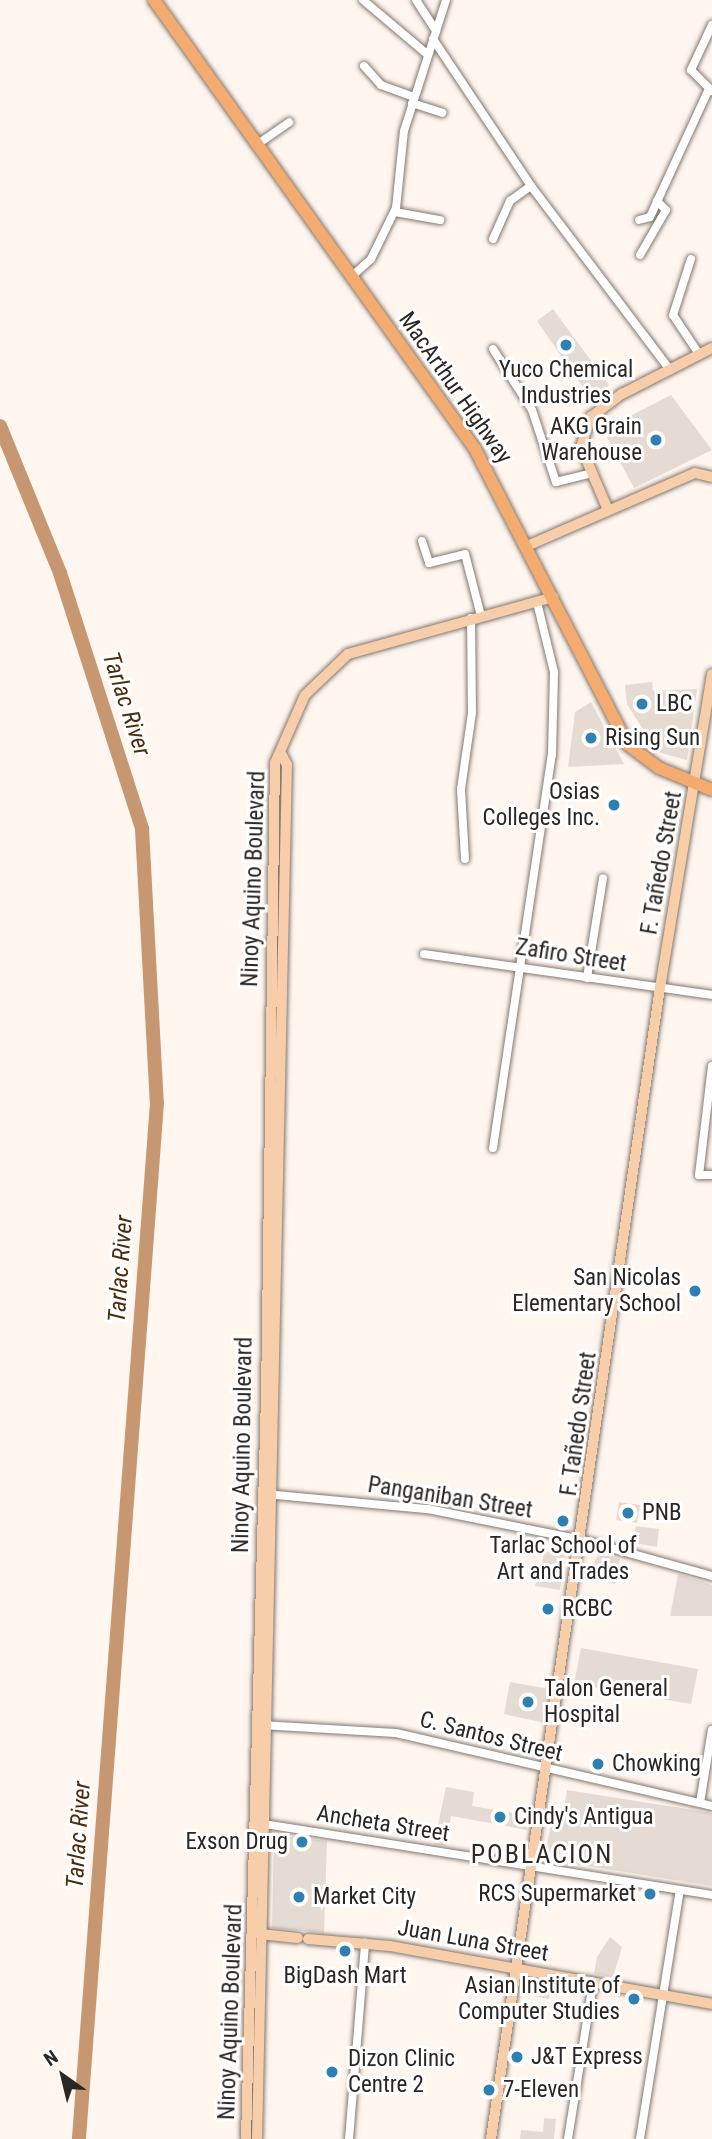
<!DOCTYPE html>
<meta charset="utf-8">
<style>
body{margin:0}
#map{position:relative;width:712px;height:2139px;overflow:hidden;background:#fff6ef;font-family:"Roboto Condensed",sans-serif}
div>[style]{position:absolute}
.river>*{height:14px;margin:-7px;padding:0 7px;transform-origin:7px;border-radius:7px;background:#c79771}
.building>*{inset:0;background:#e6dbd3}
.roads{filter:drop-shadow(0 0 2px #827870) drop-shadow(0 0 2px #827870)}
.minor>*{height:8px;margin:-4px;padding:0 4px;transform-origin:4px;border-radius:4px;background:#fff}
.major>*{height:10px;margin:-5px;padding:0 5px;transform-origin:5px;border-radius:5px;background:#f8cda9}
.highway>*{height:12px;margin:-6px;padding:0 6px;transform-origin:6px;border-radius:6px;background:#f3ab70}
.dots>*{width:19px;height:19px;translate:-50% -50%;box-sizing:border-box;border:4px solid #fff;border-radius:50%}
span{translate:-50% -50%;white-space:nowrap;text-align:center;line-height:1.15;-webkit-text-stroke:6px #fff;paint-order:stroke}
.poi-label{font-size:23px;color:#2a2623}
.right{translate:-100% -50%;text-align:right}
.left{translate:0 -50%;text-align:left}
.street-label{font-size:23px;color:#2a2623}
.water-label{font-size:24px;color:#4d2c0d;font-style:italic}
.quarter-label{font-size:26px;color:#322923;letter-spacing:2px}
.north{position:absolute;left:28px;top:2041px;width:70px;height:70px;-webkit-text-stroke:5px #fff;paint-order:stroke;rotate:326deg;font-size:19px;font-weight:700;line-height:28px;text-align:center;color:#2a2623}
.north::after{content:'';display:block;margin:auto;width:24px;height:32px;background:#2a2623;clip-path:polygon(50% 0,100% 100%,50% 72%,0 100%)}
</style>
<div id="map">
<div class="river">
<div style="left:0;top:426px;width:159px;rotate:67.8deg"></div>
<div style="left:60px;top:573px;width:269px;rotate:72.2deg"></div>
<div style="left:142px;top:829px;width:274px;rotate:86.9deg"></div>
<div style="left:157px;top:1103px;width:1039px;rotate:94.31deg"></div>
</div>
<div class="building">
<div style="clip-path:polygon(553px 309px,609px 385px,591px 399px,537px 321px)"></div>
<div style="clip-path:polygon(671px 395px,712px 450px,634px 488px,603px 430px)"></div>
<div style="clip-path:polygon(652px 682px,653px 691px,697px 689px,687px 760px,657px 752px,627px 704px,625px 685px)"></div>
<div style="clip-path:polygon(591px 702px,624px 764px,568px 767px,575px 712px)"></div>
<div style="clip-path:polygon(619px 1502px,640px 1505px,637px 1523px,616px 1520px)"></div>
<div style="clip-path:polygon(636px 1526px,659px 1529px,657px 1547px,633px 1543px)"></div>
<div style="clip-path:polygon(545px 1551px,566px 1554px,560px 1590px,535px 1586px)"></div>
<div style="clip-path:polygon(598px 1554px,620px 1559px,615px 1584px,588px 1578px)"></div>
<div style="clip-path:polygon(678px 1574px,712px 1585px,712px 1616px,670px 1616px)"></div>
<div style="clip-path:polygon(581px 1648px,698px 1669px,691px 1704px,574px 1684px)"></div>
<div style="clip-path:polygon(510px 1682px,550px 1689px,545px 1723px,504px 1714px)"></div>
<div style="clip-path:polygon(446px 1787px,474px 1792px,472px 1806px,530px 1816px,527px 1830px,451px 1816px,446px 1846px,434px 1844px)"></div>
<div style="clip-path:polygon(567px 1790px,712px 1813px,712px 1886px,544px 1859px,554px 1808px,564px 1810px)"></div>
<div style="clip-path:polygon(287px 1836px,327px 1841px,324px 1933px,272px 1928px,274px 1838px)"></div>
<div style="clip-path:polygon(610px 1937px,622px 1947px,613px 1977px,594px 1974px,597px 1957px)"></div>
<div style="clip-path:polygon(525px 1978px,552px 1983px,549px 1999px,522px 1994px)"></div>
<div style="clip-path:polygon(544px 2118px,556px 2119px,554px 2139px,520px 2139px,521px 2130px,543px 2132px)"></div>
</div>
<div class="roads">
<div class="minor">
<div style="left:363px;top:0;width:85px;rotate:40.2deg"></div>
<div style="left:416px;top:0;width:37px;rotate:57deg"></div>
<div style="left:712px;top:25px;width:50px;rotate:115deg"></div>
<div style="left:691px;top:70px;width:30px;rotate:45deg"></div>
<div style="left:433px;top:39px;width:177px;rotate:56.3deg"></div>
<div style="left:531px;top:186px;width:231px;rotate:52.9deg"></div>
<div style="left:364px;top:66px;width:25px;rotate:48deg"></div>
<div style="left:381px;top:85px;width:35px;rotate:20deg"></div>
<div style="left:412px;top:103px;width:32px;rotate:18deg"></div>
<div style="left:258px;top:144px;width:38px;rotate:-35deg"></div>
<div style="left:395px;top:212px;width:46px;rotate:10.1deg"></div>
<div style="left:639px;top:220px;width:11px;rotate:-15deg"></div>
<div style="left:650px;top:217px;width:141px;rotate:-65.3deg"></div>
<div style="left:493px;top:239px;width:42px;rotate:-65.9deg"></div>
<div style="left:510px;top:201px;width:26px;rotate:-36deg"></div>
<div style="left:640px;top:255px;width:52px;rotate:-60deg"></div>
<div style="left:666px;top:210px;width:13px;rotate:-135deg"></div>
<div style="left:691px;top:259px;width:59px;rotate:107.8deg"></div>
<div style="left:673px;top:315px;width:47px;rotate:56.3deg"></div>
<div style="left:351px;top:277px;width:27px;rotate:-42deg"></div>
<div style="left:371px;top:259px;width:57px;rotate:-63.9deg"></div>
<div style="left:396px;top:208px;width:77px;rotate:-84.1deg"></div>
<div style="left:404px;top:131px;width:138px;rotate:-72.2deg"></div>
<div style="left:493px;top:349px;width:72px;rotate:57.4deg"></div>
<div style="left:532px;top:410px;width:76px;rotate:71.6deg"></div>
<div style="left:556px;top:482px;width:36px;rotate:-14deg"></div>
<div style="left:422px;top:541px;width:23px;rotate:72deg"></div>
<div style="left:429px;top:563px;width:37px;rotate:-14deg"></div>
<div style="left:465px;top:554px;width:64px;rotate:75.5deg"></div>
<div style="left:465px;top:859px;width:70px;rotate:-93.3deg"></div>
<div style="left:461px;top:789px;width:77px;rotate:-81.8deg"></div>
<div style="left:472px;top:713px;width:95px;rotate:-90.6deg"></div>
<div style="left:424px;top:954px;width:291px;rotate:8.1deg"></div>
<div style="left:587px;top:978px;width:101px;rotate:-80.9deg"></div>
<div style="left:712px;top:1066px;width:110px;rotate:96.8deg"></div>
<div style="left:699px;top:1175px;width:13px"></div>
<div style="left:493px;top:1148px;width:397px;rotate:-81.5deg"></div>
<div style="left:552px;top:755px;width:83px;rotate:-88.6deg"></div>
<div style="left:554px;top:672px;width:72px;rotate:-103.7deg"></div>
<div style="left:265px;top:1494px;width:164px;rotate:5.3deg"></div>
<div style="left:428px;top:1509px;width:157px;rotate:11.4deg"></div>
<div style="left:582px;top:1540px;width:135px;rotate:15.5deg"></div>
<div style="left:261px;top:1725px;width:135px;rotate:3.4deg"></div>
<div style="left:396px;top:1733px;width:324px;rotate:13deg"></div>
<div style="left:700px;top:1803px;width:74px;rotate:-80.7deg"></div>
<div style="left:258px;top:1823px;width:460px;rotate:9deg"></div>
<div style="left:349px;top:2139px;width:197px;rotate:-85.3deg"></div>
<div style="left:568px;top:2139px;width:158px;rotate:-80.9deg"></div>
<div style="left:640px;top:2139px;width:252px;rotate:-80.9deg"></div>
</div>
<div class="major">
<div style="left:608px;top:510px;width:69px;rotate:-113.2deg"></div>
<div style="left:581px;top:447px;width:32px;rotate:-72deg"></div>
<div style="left:591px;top:417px;width:39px;rotate:-37deg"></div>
<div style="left:622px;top:394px;width:101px;rotate:-27.1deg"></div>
<div style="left:527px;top:546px;width:183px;rotate:-23.5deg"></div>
<div style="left:695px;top:473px;width:17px;rotate:13deg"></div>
<div style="left:260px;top:1934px;width:38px;rotate:6deg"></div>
<div style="left:308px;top:1939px;width:82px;rotate:4.9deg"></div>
<div style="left:390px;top:1946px;width:327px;rotate:10.2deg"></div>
<div style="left:246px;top:2139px;width:742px;rotate:-88.46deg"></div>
<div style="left:266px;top:1397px;width:634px;rotate:-89.19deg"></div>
<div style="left:275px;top:763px;width:74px;rotate:-66.2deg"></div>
<div style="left:305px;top:695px;width:59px;rotate:-43.6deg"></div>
<div style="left:348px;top:654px;width:213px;rotate:-15.5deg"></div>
<div style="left:257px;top:2139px;width:1374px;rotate:-88.75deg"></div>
<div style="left:287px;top:765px;width:11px;rotate:-117deg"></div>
<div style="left:491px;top:2139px;width:1163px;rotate:-81.65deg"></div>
<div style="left:660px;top:988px;width:318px;rotate:-80.6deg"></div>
</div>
<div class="highway">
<div style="left:154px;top:0;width:552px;rotate:54.44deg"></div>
<div style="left:475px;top:449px;width:332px;rotate:62.7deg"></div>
<div style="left:627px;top:744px;width:40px;rotate:37deg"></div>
<div style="left:659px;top:768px;width:57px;rotate:22.5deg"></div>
</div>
</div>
<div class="dots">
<div style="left:566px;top:345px;background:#2f80b1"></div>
<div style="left:656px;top:440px;background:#2f80b1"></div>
<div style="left:642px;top:704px;background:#2f80b1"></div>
<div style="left:591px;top:738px;background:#2f80b1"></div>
<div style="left:614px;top:805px;background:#2f80b1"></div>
<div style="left:695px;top:1291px;background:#2f80b1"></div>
<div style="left:628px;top:1513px;background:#2f80b1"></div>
<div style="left:563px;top:1521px;background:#2f80b1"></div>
<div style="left:548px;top:1609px;background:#2f80b1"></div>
<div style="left:528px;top:1702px;background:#2f80b1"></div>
<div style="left:598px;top:1764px;background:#2f80b1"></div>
<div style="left:500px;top:1817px;background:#2f80b1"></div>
<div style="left:302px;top:1842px;background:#2f80b1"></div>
<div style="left:650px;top:1894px;background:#2f80b1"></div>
<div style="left:299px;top:1897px;background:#2f80b1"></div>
<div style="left:345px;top:1951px;background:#2f80b1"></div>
<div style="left:634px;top:1999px;background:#2f80b1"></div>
<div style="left:517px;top:2057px;background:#2f80b1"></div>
<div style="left:332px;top:2072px;background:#2f80b1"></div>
<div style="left:489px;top:2090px;background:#2f80b1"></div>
</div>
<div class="poi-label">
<span style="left:566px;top:383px">Yuco Chemical<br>Industries</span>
<span class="right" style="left:642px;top:440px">AKG Grain<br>Warehouse</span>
<span class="left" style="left:656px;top:704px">LBC</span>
<span class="left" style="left:605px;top:738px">Rising Sun</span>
<span class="right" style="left:600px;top:805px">Osias<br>Colleges Inc.</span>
<span class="right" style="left:681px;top:1291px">San Nicolas<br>Elementary School</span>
<span class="left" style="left:642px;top:1513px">PNB</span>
<span style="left:563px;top:1559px">Tarlac School of<br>Art and Trades</span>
<span class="left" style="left:562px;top:1609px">RCBC</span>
<span class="left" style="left:544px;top:1702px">Talon General<br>Hospital</span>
<span class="left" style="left:612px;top:1764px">Chowking</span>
<span class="left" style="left:514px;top:1817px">Cindy's Antigua</span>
<span class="right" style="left:288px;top:1842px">Exson Drug</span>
<span class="right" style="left:636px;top:1894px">RCS Supermarket</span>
<span class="left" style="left:313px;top:1897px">Market City</span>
<span style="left:345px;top:1976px">BigDash Mart</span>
<span class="right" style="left:620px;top:1999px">Asian Institute of<br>Computer Studies</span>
<span class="left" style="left:531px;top:2057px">J&amp;T Express</span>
<span class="left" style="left:348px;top:2072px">Dizon Clinic<br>Centre 2</span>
<span class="left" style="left:503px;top:2090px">7-Eleven</span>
</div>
<div class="street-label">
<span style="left:455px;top:388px;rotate:55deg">MacArthur Highway</span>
<span style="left:662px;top:863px;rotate:-80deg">F. Tañedo Street</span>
<span style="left:254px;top:879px;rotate:-88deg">Ninoy Aquino Boulevard</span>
<span style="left:571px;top:956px;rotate:9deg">Zafiro Street</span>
<span style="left:579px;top:1424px;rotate:-82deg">F. Tañedo Street</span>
<span style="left:243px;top:1445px;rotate:-89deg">Ninoy Aquino Boulevard</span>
<span style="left:450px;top:1498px;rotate:9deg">Panganiban Street</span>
<span style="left:491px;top:1737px;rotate:14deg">C. Santos Street</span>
<span style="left:383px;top:1824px;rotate:9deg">Ancheta Street</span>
<span style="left:473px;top:1941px;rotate:10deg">Juan Luna Street</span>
<span style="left:231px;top:2012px;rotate:-88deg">Ninoy Aquino Boulevard</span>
</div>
<div class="water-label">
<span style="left:126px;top:704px;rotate:72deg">Tarlac River</span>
<span style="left:121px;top:1269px;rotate:-86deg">Tarlac River</span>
<span style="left:79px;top:1835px;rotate:-86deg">Tarlac River</span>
</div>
<div class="quarter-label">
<span style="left:542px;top:1855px">POBLACION</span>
</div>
<div class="north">N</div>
</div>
